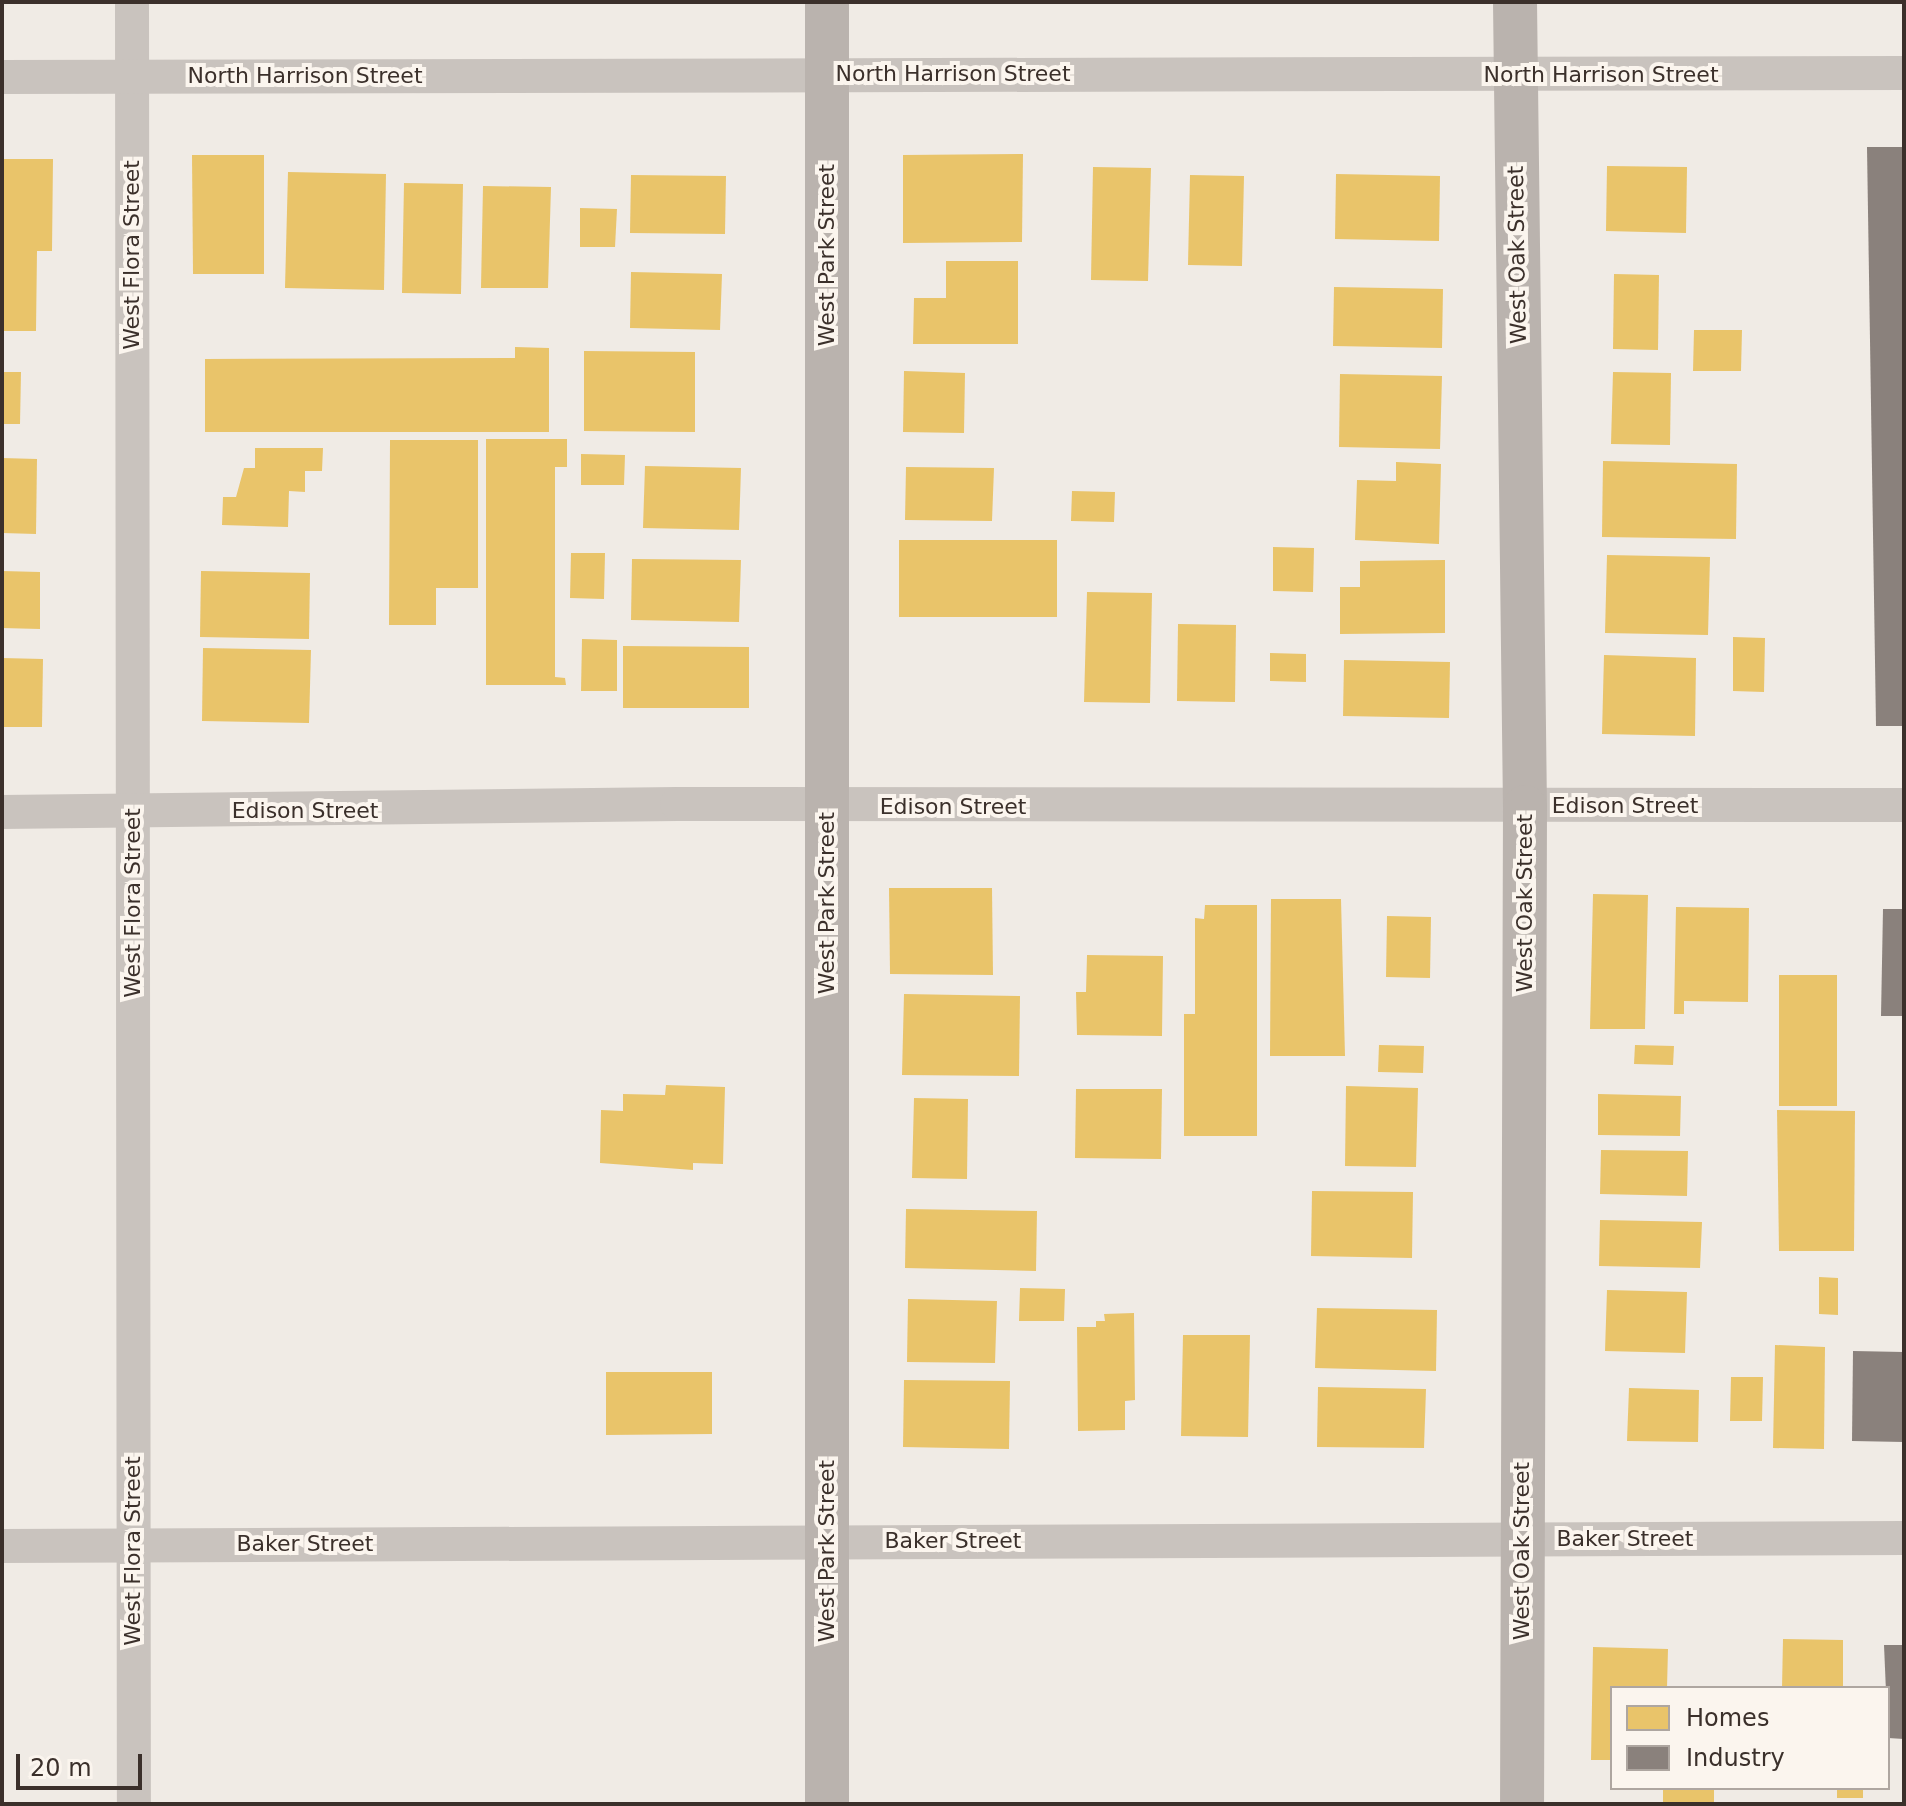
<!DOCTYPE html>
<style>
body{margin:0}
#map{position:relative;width:1906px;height:1806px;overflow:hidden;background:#f0ebe5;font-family:"DejaVu Sans",sans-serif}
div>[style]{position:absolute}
.homes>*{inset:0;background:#e9c46a}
.industry>*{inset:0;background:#8a817c}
.street>*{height:34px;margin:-17px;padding:0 17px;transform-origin:17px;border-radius:17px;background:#c9c3be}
.secondary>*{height:44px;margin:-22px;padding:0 22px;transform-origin:22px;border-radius:22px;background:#bab3ae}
span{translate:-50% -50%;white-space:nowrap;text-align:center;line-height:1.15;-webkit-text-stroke:8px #fbf5ee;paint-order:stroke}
.street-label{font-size:22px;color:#3b302b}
.frame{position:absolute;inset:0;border:4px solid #3b302b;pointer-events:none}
.legend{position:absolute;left:1610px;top:1686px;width:280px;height:104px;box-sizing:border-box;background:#fbf5ee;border:2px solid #aea6a0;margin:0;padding:10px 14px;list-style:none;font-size:24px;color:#3b302b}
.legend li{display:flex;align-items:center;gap:16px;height:40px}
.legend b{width:40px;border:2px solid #aea6a0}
.scale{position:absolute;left:16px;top:1754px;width:126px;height:36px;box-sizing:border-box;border:4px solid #3b302b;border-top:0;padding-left:10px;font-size:24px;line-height:28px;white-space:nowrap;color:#3b302b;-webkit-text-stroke:6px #fbf5ee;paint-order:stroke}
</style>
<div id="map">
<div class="homes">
<div style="clip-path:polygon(1023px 154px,1022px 242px,903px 243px,903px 155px)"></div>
<div style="clip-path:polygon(192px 155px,264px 155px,264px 274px,193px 274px)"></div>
<div style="clip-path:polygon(2px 159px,53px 159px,52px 251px,37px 251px,36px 331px,2px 331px)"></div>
<div style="clip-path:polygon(1607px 166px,1687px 167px,1686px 233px,1606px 231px)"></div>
<div style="clip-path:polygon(1093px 167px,1151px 168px,1148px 281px,1091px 280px)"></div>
<div style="clip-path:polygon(288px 172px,386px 174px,384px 290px,285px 288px)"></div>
<div style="clip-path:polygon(1336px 174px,1440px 176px,1439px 241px,1335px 239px)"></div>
<div style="clip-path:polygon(631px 175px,726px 176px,725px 234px,630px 233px)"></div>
<div style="clip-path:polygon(1190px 175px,1244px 176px,1242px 266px,1188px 265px)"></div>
<div style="clip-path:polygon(404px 183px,463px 184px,461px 294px,402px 293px)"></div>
<div style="clip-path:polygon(483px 186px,551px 187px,548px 288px,481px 288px)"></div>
<div style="clip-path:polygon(580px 208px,617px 209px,615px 247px,580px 247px)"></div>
<div style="clip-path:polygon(946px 261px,1018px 261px,1018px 344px,913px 344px,914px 298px,946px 298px)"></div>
<div style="clip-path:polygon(631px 272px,722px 274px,720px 330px,630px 328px)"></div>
<div style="clip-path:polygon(1614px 274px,1659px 275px,1658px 350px,1613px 349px)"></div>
<div style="clip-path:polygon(1334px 287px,1443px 289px,1442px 348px,1333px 346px)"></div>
<div style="clip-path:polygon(1694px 330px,1742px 330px,1741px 371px,1693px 371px)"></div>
<div style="clip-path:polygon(515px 347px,549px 348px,549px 432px,205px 432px,205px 359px,515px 358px)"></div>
<div style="clip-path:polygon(584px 351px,695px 352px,695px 432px,584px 431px)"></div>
<div style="clip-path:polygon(904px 371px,965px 373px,964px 433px,903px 432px)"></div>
<div style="clip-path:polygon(2px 372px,21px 372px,20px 424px,2px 424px)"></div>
<div style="clip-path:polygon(1613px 372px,1671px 373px,1670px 445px,1611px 444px)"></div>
<div style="clip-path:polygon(1340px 374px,1442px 376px,1440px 449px,1339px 447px)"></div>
<div style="clip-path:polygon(486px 439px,567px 439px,567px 467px,555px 467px,555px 677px,565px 678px,566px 685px,486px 685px)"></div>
<div style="clip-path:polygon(390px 440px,478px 440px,478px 588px,436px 588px,436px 625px,389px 625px)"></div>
<div style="clip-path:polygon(255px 448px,323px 448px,322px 471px,305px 471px,305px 492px,289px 491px,288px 527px,222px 525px,223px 497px,236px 497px,244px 468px,255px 468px)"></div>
<div style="clip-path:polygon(581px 454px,625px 455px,624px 485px,581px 485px)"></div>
<div style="clip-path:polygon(2px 458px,37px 459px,36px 534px,2px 533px)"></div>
<div style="clip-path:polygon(1603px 461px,1737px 464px,1736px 539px,1602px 537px)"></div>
<div style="clip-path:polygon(1396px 462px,1441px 464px,1439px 544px,1355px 540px,1357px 480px,1396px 481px)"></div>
<div style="clip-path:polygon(645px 466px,741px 468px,739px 530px,643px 528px)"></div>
<div style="clip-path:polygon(906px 467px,994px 468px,992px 521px,905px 520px)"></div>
<div style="clip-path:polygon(1072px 491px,1115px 492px,1114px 522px,1071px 521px)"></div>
<div style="clip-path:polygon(899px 540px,1057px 540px,1057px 617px,899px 617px)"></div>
<div style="clip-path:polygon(1273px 547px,1314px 548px,1313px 592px,1273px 591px)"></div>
<div style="clip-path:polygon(571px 553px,605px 553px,604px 599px,570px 598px)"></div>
<div style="clip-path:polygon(1607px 555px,1710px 557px,1708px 635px,1605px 633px)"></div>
<div style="clip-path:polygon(632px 559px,741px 560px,739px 622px,631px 620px)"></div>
<div style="clip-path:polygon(1445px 560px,1445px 633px,1340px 634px,1340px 587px,1360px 587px,1360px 561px)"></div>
<div style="clip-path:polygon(2px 571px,40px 572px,40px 629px,2px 628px)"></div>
<div style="clip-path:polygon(201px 571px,310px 573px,309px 639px,200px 637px)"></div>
<div style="clip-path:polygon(1087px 592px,1152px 593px,1150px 703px,1084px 702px)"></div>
<div style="clip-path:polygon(1178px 624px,1236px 625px,1235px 702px,1177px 701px)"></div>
<div style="clip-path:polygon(1733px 637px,1765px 638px,1764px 692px,1733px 691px)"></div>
<div style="clip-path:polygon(582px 639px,617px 640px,617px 691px,581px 691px)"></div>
<div style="clip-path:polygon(623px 646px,749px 647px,749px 708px,623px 708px)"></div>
<div style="clip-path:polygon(203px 648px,311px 650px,309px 723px,202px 721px)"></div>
<div style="clip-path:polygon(1270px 653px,1306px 654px,1306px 682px,1270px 681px)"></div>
<div style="clip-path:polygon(1604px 655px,1696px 658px,1695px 736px,1602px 734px)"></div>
<div style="clip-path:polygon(2px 658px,43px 659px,42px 727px,2px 727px)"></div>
<div style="clip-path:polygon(1344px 660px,1450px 662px,1449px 718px,1343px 716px)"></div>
<div style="clip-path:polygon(889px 888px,992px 888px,993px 975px,890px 974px)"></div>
<div style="clip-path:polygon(1593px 894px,1648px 895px,1645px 1029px,1590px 1029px)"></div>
<div style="clip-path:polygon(1271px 899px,1341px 899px,1345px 1056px,1270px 1056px)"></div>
<div style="clip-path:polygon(1205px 905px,1257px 905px,1257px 1136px,1184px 1136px,1184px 1014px,1195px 1014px,1195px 918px,1204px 919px)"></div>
<div style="clip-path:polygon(1676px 907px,1749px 908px,1748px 1002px,1684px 1001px,1684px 1014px,1674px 1014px)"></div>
<div style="clip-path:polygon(1387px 916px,1431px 917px,1430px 978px,1386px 977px)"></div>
<div style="clip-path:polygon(1087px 955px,1163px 956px,1162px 1036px,1077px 1035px,1076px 992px,1086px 992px)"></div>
<div style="clip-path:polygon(1779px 975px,1837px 975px,1837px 1106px,1779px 1106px)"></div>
<div style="clip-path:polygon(904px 994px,1020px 996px,1019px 1076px,902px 1075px)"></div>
<div style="clip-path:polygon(1379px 1045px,1424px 1046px,1423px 1073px,1378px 1072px)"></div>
<div style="clip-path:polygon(1635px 1045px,1674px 1046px,1673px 1065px,1634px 1064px)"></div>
<div style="clip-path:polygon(666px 1085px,725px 1087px,723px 1164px,693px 1163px,693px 1170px,600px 1163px,601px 1110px,623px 1111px,623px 1094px,665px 1095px)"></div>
<div style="clip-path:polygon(1346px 1086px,1418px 1088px,1416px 1167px,1345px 1166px)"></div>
<div style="clip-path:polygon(1076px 1089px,1162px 1089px,1161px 1159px,1075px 1158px)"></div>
<div style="clip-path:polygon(1598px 1094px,1681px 1096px,1680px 1136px,1598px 1135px)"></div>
<div style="clip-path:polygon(914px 1098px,968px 1099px,967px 1179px,912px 1178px)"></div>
<div style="clip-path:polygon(1777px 1110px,1855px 1111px,1854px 1251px,1779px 1251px)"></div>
<div style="clip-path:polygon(1601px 1150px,1688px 1151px,1687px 1196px,1600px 1194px)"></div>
<div style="clip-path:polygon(1312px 1191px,1413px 1192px,1412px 1258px,1311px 1256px)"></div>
<div style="clip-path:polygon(906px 1209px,1037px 1211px,1036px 1271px,905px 1268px)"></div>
<div style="clip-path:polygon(1600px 1220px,1702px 1222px,1700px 1268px,1599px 1266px)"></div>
<div style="clip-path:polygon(1819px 1277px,1838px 1278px,1838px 1315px,1819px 1314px)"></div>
<div style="clip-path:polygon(1020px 1288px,1065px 1289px,1064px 1321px,1019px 1321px)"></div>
<div style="clip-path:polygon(1607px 1290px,1687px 1292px,1685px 1353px,1605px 1351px)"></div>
<div style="clip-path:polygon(908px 1299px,997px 1301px,995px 1363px,907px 1362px)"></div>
<div style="clip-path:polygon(1317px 1308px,1437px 1310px,1436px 1371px,1315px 1368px)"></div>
<div style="clip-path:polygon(1134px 1313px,1135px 1400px,1125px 1401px,1125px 1430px,1078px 1431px,1077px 1327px,1096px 1327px,1096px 1321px,1105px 1321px,1104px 1314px)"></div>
<div style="clip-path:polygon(1183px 1335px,1250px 1335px,1248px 1437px,1181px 1436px)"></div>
<div style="clip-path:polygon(1775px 1345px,1825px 1347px,1824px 1449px,1773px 1448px)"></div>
<div style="clip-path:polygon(606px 1372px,712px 1372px,712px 1434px,606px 1435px)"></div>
<div style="clip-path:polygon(1731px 1377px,1763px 1377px,1762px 1421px,1730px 1421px)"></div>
<div style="clip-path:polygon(904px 1380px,1010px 1381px,1009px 1449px,903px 1447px)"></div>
<div style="clip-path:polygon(1318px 1387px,1426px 1389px,1424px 1448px,1317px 1447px)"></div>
<div style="clip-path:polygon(1629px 1388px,1699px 1390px,1698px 1442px,1627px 1441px)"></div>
<div style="clip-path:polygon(1783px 1639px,1843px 1640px,1843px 1688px,1782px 1688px)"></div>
<div style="clip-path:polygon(1593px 1647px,1668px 1649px,1667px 1688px,1612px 1688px,1612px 1760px,1591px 1760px)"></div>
<div style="clip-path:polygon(1663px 1788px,1714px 1788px,1714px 1804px,1663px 1804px)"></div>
<div style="clip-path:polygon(1837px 1788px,1863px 1788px,1863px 1798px,1837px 1798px)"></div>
</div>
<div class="industry">
<div style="clip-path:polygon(1867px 147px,1904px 147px,1904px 726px,1876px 726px)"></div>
<div style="clip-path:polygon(1883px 909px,1904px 909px,1904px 1016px,1881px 1016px)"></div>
<div style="clip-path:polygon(1853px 1351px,1904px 1352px,1904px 1442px,1852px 1441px)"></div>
<div style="clip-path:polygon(1884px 1645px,1904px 1645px,1904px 1739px,1888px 1738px)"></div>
</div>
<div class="street">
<div style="left:132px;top:2px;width:1802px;rotate:89.94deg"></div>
<div style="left:2px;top:77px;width:1902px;rotate:-0.12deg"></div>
<div style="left:2px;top:812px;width:675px;rotate:-0.68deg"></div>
<div style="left:677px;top:804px;width:1227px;rotate:0.05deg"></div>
<div style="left:2px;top:1546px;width:1902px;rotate:-0.24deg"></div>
</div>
<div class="secondary">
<div style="left:1515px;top:2px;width:805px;rotate:89.29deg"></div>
<div style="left:1525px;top:807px;width:997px;rotate:90.17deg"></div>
<div style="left:827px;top:1804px;width:1802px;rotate:-90deg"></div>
</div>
<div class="street-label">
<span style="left:953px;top:74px">North Harrison Street</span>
<span style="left:1601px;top:75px">North Harrison Street</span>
<span style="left:305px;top:76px">North Harrison Street</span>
<span style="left:132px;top:255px;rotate:-90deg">West Flora Street</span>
<span style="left:827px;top:255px;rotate:-90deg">West Park Street</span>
<span style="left:1517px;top:255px;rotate:-91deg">West Oak Street</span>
<span style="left:1625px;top:806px">Edison Street</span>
<span style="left:953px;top:807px">Edison Street</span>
<span style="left:305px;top:811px">Edison Street</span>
<span style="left:133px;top:903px;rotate:-90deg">West Flora Street</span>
<span style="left:827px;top:903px;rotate:-90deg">West Park Street</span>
<span style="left:1525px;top:903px;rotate:-90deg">West Oak Street</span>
<span style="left:1625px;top:1539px">Baker Street</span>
<span style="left:953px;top:1541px">Baker Street</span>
<span style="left:305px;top:1544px">Baker Street</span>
<span style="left:133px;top:1551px;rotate:-90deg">West Flora Street</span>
<span style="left:827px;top:1551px;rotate:-90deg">West Park Street</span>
<span style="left:1522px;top:1551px;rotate:-90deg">West Oak Street</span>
</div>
<div class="frame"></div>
<ul class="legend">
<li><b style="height:22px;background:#e9c46a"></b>Homes</li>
<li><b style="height:22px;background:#8a817c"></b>Industry</li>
</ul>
<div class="scale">20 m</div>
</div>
